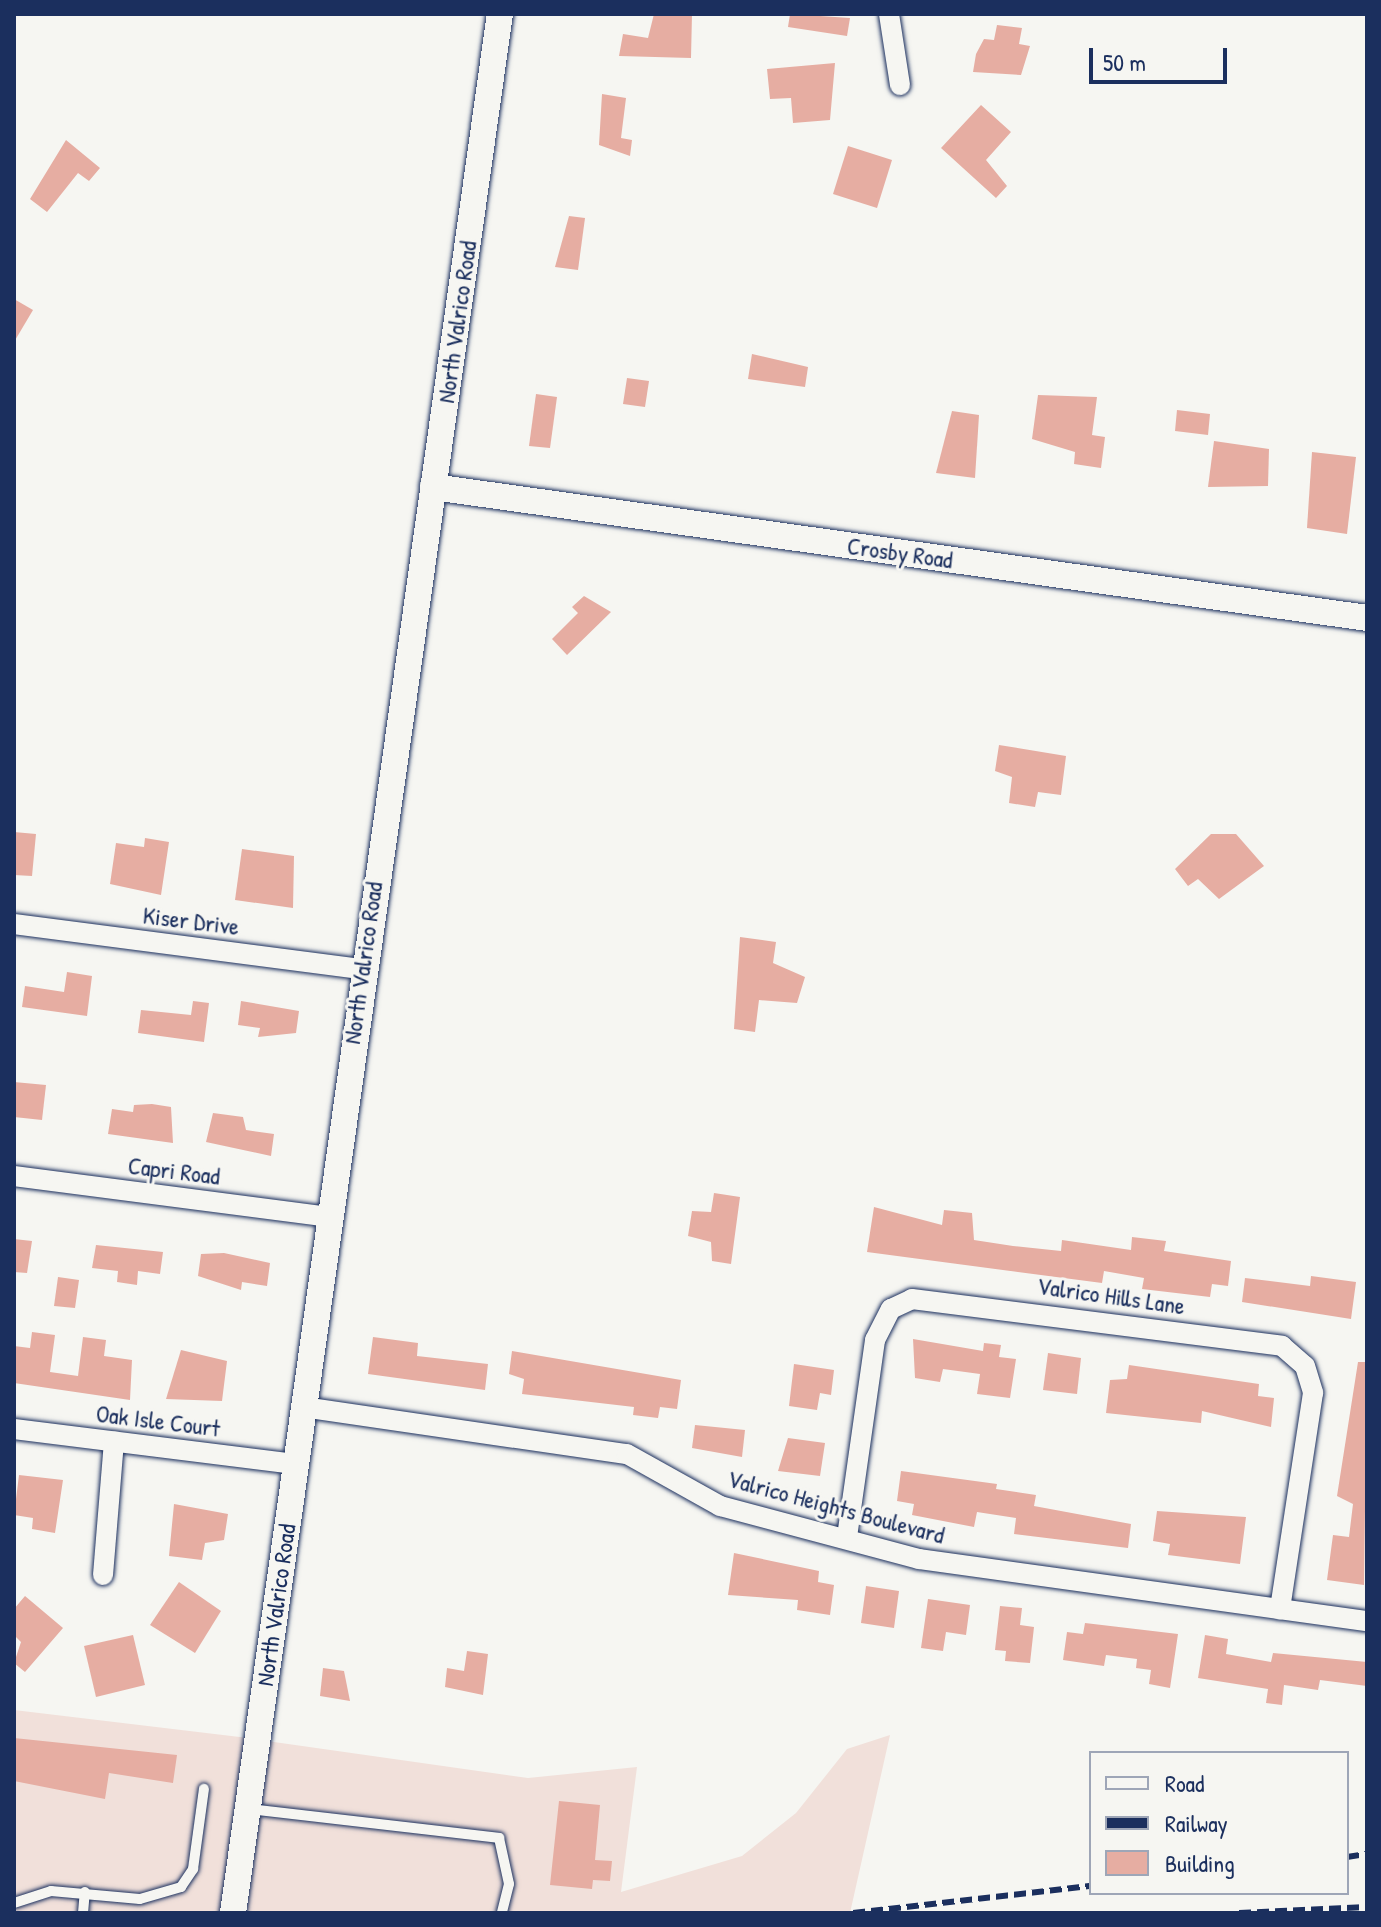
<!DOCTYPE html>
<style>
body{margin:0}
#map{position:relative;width:1381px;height:1927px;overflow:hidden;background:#f6f6f2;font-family:"Patrick Hand",sans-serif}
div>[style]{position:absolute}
.built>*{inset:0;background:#f1e0da}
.building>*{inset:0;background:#e6ada2}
.roads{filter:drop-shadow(0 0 2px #1b2f5e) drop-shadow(0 0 2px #1b2f5e)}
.service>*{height:10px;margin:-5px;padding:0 5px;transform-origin:5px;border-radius:5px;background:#f6f6f2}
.minor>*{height:20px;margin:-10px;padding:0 10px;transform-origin:10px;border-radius:10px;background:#f6f6f2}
.tertiary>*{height:26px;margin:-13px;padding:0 13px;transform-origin:13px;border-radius:13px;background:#f6f6f2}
.rail>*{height:6px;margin-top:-3px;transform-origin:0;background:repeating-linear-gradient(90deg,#1b2f5e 0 12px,transparent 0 18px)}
span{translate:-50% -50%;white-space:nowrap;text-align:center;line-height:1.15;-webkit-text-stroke:6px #f6f6f2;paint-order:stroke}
.street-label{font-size:24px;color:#1b2f5e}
.frame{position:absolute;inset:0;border:16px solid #1b2f5e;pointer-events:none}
.legend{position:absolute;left:1089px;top:1751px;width:260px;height:144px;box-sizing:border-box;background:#f6f6f2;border:2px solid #9ea6b7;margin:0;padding:10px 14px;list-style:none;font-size:24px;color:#1b2f5e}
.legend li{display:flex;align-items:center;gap:16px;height:40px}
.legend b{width:40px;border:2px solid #9ea6b7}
.scale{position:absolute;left:1089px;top:48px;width:138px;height:36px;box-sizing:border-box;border:4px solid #1b2f5e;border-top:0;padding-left:10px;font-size:24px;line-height:28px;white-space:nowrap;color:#1b2f5e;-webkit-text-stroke:6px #f6f6f2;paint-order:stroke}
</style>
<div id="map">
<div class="built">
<div style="clip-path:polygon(14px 1710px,248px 1738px,224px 1913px,14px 1913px)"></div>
<div style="clip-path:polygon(890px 1735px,850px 1913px,243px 1913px,267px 1741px,528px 1778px,637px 1767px,621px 1892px,742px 1856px,796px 1813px,847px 1749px)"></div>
</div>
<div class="building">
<div style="clip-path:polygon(654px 14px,692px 14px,691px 58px,619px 56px,623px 34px,648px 38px)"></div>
<div style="clip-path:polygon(790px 14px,850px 18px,847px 36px,788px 27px)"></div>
<div style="clip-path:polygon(997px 25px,1022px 28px,1019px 44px,1030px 46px,1021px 75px,973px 72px,976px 54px,984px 39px,994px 40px)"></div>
<div style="clip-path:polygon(835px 63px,830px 120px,793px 123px,791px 98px,770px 99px,767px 69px)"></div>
<div style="clip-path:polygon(602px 94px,626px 98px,621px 138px,632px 140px,630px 156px,599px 145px)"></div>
<div style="clip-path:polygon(981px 105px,1011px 132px,986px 160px,1007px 186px,996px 198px,941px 148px)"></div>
<div style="clip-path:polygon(66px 140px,100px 168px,89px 181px,78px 173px,47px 212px,30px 199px)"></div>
<div style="clip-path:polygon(848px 146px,892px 160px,877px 208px,833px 194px)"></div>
<div style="clip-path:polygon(569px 216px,585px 218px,578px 270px,555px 267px)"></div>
<div style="clip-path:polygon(14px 299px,33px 310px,14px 342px)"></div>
<div style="clip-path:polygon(752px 354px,808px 367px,805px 387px,748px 379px)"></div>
<div style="clip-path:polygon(627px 378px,649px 381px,645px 407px,623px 404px)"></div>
<div style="clip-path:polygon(536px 394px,557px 397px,550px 448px,529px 446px)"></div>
<div style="clip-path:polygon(1038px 395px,1097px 397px,1092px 435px,1105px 437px,1101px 468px,1074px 464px,1075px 452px,1032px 439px)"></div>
<div style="clip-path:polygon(1177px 410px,1210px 414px,1208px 435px,1175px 431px)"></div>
<div style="clip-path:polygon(952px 411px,979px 415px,975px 478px,936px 473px)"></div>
<div style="clip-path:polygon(1214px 441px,1269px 449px,1268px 486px,1208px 487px)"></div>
<div style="clip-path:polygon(1312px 452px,1356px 457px,1347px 534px,1307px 528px)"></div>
<div style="clip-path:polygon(584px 596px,611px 612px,567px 655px,552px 639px,578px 613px,572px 607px)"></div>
<div style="clip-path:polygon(999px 745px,1066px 756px,1061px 795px,1038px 792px,1035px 807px,1009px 803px,1012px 777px,995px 771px)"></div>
<div style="clip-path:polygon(14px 832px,36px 834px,32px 876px,14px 875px)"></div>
<div style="clip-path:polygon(1211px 834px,1236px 834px,1264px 866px,1219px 899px,1198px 879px,1188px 886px,1175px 869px)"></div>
<div style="clip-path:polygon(145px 838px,169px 842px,161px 895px,110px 884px,116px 843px,144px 847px)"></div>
<div style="clip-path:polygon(242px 849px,294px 856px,293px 908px,235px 900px)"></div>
<div style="clip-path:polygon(740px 937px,776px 942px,773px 963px,805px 977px,797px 1003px,759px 1000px,755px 1032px,734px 1029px)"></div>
<div style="clip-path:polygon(67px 972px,92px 976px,87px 1016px,22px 1007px,25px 986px,64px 992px)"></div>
<div style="clip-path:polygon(193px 1001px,209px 1003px,204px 1042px,138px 1033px,141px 1010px,191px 1015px)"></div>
<div style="clip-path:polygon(241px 1001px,299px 1011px,296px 1033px,258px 1037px,260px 1028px,238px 1025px)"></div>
<div style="clip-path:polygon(14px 1082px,46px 1085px,42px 1120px,14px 1117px)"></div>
<div style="clip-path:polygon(152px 1104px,171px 1107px,173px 1143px,108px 1134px,112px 1109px,133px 1112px,134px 1105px)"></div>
<div style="clip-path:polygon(213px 1113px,243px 1117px,246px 1130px,274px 1134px,271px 1156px,206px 1142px)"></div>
<div style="clip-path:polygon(714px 1193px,740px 1197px,731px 1264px,712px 1261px,711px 1242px,688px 1236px,692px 1211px,711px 1212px)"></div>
<div style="clip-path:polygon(874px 1207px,942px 1225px,944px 1210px,972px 1213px,974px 1240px,1013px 1246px,1061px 1251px,1062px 1240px,1131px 1250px,1132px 1237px,1166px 1241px,1164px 1251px,1231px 1261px,1228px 1286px,1212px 1284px,1210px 1297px,1142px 1289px,1144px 1278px,1104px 1271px,1102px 1283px,867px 1252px)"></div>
<div style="clip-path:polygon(14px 1239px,32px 1241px,27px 1273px,14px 1272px)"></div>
<div style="clip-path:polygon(96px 1245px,163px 1252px,160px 1274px,138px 1271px,137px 1285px,117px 1282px,118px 1271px,92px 1268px)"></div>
<div style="clip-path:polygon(224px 1253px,270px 1263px,267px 1286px,242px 1282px,241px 1290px,198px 1276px,201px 1254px)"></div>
<div style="clip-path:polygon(1311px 1276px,1356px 1282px,1351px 1319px,1242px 1302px,1245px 1278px,1310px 1286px)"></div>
<div style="clip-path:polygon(58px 1277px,79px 1280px,75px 1308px,54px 1306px)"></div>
<div style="clip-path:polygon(32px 1332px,55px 1335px,50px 1372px,78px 1376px,83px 1337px,106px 1340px,104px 1356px,132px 1360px,130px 1400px,14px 1383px,14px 1346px,30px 1348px)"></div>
<div style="clip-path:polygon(373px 1337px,418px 1343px,417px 1356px,488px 1364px,485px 1390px,368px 1374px)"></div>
<div style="clip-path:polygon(913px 1339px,983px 1351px,984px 1343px,1001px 1345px,999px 1357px,1016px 1359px,1010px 1398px,977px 1394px,980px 1374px,943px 1369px,940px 1382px,915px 1378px)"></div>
<div style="clip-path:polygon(181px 1350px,227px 1361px,222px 1401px,166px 1399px)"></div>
<div style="clip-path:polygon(512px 1351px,681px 1380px,677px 1409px,660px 1407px,658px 1418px,633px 1415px,634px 1407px,522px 1394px,524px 1379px,509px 1374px)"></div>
<div style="clip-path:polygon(1048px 1353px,1081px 1358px,1077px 1394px,1043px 1390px)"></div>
<div style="clip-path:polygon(1358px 1362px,1367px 1362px,1364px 1585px,1327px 1580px,1333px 1535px,1349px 1537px,1353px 1504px,1337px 1496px)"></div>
<div style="clip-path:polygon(794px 1364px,834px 1370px,831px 1395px,820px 1393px,817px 1410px,789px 1406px)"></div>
<div style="clip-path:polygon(1129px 1365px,1259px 1384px,1258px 1396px,1274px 1398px,1271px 1427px,1202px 1411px,1201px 1423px,1106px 1413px,1110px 1380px,1127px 1379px)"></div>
<div style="clip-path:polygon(695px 1425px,745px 1430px,742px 1457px,692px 1448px)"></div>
<div style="clip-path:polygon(788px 1438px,825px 1443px,820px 1476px,778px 1471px)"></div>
<div style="clip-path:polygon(901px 1471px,997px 1484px,996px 1489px,1036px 1495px,1034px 1506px,1131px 1524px,1128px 1548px,1014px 1534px,1016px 1518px,977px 1512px,974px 1527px,912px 1515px,914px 1504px,897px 1501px)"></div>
<div style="clip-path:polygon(19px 1475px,63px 1480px,55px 1533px,32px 1529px,33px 1518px,14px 1515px)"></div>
<div style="clip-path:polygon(174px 1504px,228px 1514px,224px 1540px,205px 1543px,202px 1560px,169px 1556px)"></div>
<div style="clip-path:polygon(1157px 1511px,1246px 1517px,1240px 1564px,1168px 1555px,1170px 1544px,1153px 1541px)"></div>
<div style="clip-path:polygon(734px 1553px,819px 1571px,818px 1582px,834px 1585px,830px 1615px,797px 1610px,798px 1600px,728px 1595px)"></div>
<div style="clip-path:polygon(179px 1582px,221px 1611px,195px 1653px,150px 1625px)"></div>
<div style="clip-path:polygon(866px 1586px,899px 1591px,894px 1628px,861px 1623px)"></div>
<div style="clip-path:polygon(25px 1596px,63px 1628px,25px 1672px,14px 1663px,21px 1642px,14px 1635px,14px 1609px)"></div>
<div style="clip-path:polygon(928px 1599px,970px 1605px,966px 1635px,946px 1632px,943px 1651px,921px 1648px)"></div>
<div style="clip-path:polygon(1000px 1606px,1022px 1608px,1020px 1625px,1034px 1627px,1030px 1663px,1005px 1661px,1006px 1651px,995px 1650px)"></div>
<div style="clip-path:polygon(1085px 1623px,1178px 1634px,1170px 1688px,1149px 1684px,1151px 1670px,1136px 1668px,1137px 1659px,1106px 1655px,1104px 1666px,1063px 1660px,1067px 1632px,1083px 1634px)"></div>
<div style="clip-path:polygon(133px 1635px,145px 1685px,96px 1697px,84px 1646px)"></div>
<div style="clip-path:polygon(1205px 1635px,1228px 1639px,1226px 1654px,1271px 1662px,1273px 1653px,1367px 1662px,1367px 1686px,1320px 1680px,1318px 1690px,1284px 1685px,1282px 1705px,1266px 1703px,1268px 1689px,1198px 1678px)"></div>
<div style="clip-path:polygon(467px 1651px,488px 1654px,483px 1695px,445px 1687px,447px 1668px,464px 1671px)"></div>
<div style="clip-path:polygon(323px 1668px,344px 1671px,350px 1701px,320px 1696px)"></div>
<div style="clip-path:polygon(14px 1738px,177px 1755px,173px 1783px,109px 1773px,105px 1799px,14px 1781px)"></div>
<div style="clip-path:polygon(559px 1801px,600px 1805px,595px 1860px,612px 1861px,610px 1881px,593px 1880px,592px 1889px,550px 1885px)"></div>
</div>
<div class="roads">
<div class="service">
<div style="left:250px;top:1809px;width:251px;rotate:6.6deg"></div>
<div style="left:499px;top:1838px;width:47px;rotate:77.7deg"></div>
<div style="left:509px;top:1884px;width:30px;rotate:104deg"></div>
<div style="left:14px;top:1903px;width:39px;rotate:-18deg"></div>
<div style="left:51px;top:1891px;width:89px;rotate:5.1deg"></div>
<div style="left:140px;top:1899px;width:43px;rotate:-16.3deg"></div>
<div style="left:181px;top:1887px;width:22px;rotate:-56deg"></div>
<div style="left:193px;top:1869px;width:81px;rotate:-82.2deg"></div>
<div style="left:83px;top:1913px;width:21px;rotate:-85deg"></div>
</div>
<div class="minor">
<div style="left:889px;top:14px;width:72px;rotate:81.2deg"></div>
<div style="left:14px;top:924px;width:351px;rotate:7.4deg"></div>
<div style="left:14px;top:1176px;width:317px;rotate:7.4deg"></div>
<div style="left:303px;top:1407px;width:327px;rotate:8.3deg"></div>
<div style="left:627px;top:1454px;width:107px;rotate:29.2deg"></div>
<div style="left:720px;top:1506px;width:206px;rotate:14.9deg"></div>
<div style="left:919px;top:1559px;width:452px;rotate:7.9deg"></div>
<div style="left:14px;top:1429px;width:283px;rotate:7.1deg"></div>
<div style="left:847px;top:1537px;width:199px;rotate:-81.9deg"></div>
<div style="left:875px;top:1340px;width:35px;rotate:-63deg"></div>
<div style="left:891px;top:1309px;width:23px;rotate:-25deg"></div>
<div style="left:912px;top:1299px;width:373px;rotate:7.2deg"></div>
<div style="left:1282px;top:1346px;width:30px;rotate:41deg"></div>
<div style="left:1305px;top:1366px;width:28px;rotate:73deg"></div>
<div style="left:1313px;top:1393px;width:219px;rotate:98.7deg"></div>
<div style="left:103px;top:1575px;width:134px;rotate:-85.3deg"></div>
</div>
<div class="tertiary">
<div style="left:433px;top:487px;width:943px;rotate:7.98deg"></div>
<div style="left:233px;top:1913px;width:1918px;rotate:-82deg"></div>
</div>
</div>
<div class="rail">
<div style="left:1347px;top:1857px;width:20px;rotate:-9deg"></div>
<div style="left:853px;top:1913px;width:240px;rotate:-6.5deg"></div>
<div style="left:1239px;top:1913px;width:128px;rotate:-2.7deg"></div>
</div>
<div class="street-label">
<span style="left:457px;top:322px;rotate:-82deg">North Valrico Road</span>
<span style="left:900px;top:553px;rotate:8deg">Crosby Road</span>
<span style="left:191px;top:921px;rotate:7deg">Kiser Drive</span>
<span style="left:363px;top:963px;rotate:-82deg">North Valrico Road</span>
<span style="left:174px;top:1171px;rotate:7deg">Capri Road</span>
<span style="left:1111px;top:1296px;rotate:8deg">Valrico Hills Lane</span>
<span style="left:158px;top:1421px;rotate:7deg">Oak Isle Court</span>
<span style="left:836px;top:1507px;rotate:15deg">Valrico Heights Boulevard</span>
<span style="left:276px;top:1605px;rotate:-82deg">North Valrico Road</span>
</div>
<div class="frame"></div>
<ul class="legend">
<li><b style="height:10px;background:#f6f6f2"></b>Road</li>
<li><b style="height:10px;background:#1b2f5e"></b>Railway</li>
<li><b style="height:22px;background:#e6ada2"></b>Building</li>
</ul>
<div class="scale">50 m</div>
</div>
